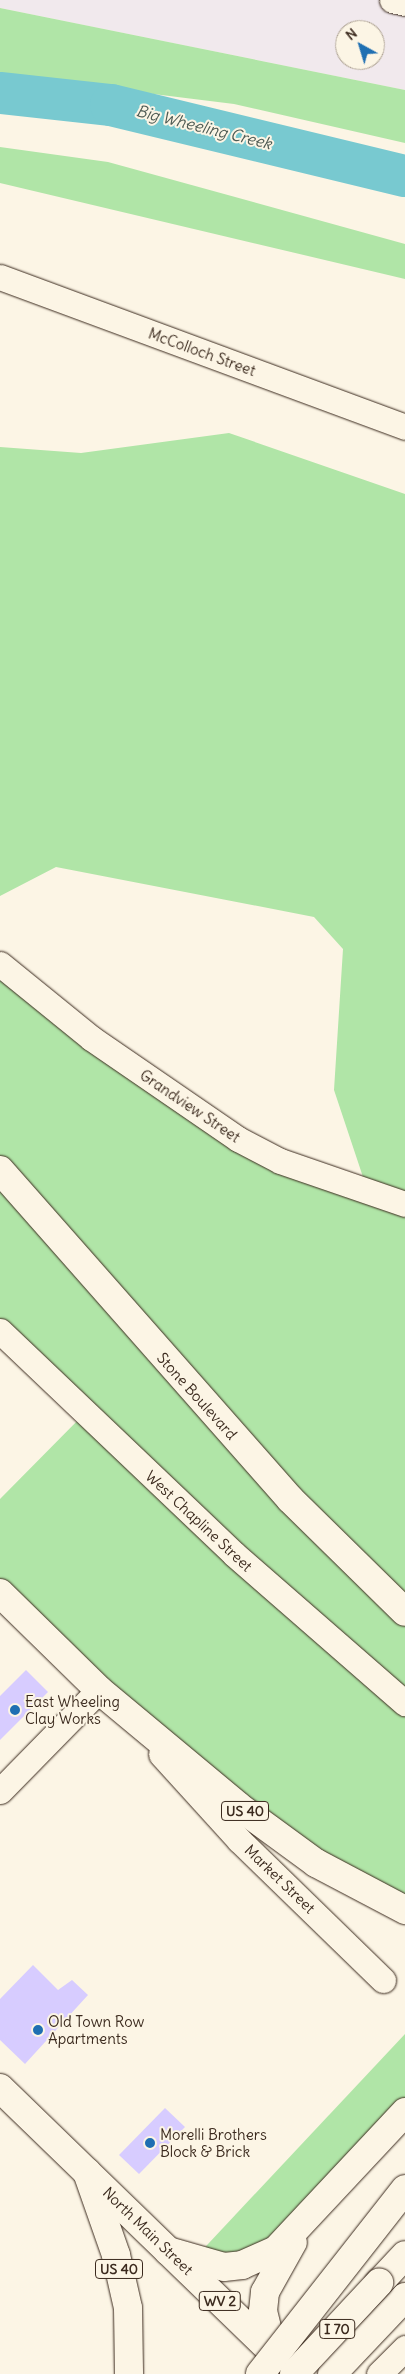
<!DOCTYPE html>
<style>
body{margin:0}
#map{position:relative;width:405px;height:2374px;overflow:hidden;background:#fcf5e5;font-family:Delius,sans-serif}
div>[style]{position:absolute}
.built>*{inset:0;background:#f1e9ed}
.green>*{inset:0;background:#b0e5a7}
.river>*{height:42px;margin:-21px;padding:0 21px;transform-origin:21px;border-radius:21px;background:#78c9d0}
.building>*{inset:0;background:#d7ccff}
.roads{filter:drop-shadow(0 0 1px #3b2a1e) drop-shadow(0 0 1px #3b2a1e)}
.street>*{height:25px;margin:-12.5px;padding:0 12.5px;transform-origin:12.5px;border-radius:12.5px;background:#fcf5e5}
.secondary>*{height:28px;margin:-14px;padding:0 14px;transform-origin:14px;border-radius:14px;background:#fcf5e5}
.primary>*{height:28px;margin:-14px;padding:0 14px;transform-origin:14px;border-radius:14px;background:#fcf5e5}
.highway>*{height:28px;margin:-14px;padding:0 14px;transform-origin:14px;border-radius:14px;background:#fcf5e5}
.bridges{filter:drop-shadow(0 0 1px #3b2a1e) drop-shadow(0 0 1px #3b2a1e)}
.highway-bridge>*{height:28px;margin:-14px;padding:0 14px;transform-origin:14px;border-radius:14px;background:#fcf5e5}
.dots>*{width:14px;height:14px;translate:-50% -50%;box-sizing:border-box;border:2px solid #fcf5e5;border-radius:50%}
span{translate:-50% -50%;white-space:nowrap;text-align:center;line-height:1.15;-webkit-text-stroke:4px #fcf5e5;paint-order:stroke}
.shield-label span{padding:1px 4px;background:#fcf5e5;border:1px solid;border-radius:4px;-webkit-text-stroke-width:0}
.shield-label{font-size:14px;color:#3b2a1e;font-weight:700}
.street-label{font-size:15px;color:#3b2a1e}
.poi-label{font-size:15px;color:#3b2a1e}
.left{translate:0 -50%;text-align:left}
.water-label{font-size:16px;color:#4d5a53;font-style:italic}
.north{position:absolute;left:335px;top:20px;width:50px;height:50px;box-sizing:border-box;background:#fcf5e5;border:1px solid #afa495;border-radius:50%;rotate:321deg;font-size:14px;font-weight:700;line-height:20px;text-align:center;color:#3b2a1e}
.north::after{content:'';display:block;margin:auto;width:18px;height:22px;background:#1f6fb2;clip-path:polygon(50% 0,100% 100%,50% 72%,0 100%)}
</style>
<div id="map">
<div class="built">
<div style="clip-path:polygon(evenodd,0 0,405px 0,405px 90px,0 8px,0 0,345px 30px,375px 30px,375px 60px,345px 60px,345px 30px)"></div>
</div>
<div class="green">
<div style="clip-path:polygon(0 8px,405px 90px,405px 143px,234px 104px,0 75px)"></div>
<div style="clip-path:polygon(0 147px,108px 162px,405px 244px,405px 279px,0 183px)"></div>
<div style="clip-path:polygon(229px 433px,405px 494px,405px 1910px,316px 1863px,0 1593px,0 1499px,85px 1413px,0 1331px,0 964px,238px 1139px,367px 1189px,334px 1090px,343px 949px,314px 917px,56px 867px,0 896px,0 447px,81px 453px)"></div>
<div style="clip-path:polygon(405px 2034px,405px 2112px,276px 2250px,193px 2260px)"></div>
</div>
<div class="river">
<div style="left:0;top:93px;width:112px;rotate:6.2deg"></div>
<div style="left:111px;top:105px;width:302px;rotate:13.6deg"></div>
</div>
<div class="building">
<div style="clip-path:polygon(26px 1670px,48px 1692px,0 1740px,0 1696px)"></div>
<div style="clip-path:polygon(33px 1965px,58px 1990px,72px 1980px,88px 1995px,25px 2064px,0 2040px,0 1999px)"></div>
<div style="clip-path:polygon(165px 2108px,185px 2127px,139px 2174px,119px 2155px)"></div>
</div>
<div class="roads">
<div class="street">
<div style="left:392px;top:0;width:13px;rotate:13deg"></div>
<div style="left:0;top:277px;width:432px;rotate:20.3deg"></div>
<div style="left:0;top:964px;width:117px;rotate:39.1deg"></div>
<div style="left:91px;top:1038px;width:178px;rotate:34.5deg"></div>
<div style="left:238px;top:1139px;width:47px;rotate:27.6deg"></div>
<div style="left:280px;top:1161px;width:132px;rotate:19deg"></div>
<div style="left:0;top:1331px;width:323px;rotate:43.6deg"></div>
<div style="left:234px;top:1554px;width:227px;rotate:41.1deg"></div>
<div style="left:161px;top:1754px;width:116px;rotate:47.8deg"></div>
<div style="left:239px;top:1840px;width:201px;rotate:44.2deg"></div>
<div style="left:0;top:1791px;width:141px;rotate:-45.6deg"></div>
<div style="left:379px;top:2374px;width:37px;rotate:-45deg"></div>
</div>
<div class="secondary">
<div style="left:0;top:1170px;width:439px;rotate:48.6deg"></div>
<div style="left:290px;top:1499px;width:161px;rotate:44.5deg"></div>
</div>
<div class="primary">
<div style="left:0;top:1593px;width:139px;rotate:44.4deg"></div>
<div style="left:99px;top:1690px;width:181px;rotate:39.8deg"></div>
<div style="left:238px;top:1806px;width:97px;rotate:36.2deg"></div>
<div style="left:316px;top:1863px;width:101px;rotate:27.8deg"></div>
<div style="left:0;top:2088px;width:392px;rotate:44.1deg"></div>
</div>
<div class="highway">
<div style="left:87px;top:2172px;width:88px;rotate:70.7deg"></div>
<div style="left:116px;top:2255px;width:54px;rotate:77.2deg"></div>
<div style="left:128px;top:2308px;width:66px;rotate:89.1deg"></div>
<div style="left:168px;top:2251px;width:58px;rotate:15.9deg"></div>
<div style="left:224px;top:2267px;width:18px;rotate:-6deg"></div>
<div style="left:242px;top:2265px;width:37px;rotate:-24deg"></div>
<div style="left:276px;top:2250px;width:189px;rotate:-46.9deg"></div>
<div style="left:379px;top:2283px;width:38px;rotate:-47deg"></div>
<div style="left:273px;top:2352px;width:42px;rotate:-103.7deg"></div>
<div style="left:263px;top:2311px;width:19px;rotate:-84deg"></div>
<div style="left:265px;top:2292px;width:57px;rotate:-60.8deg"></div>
<div style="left:332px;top:2374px;width:106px;rotate:-46.5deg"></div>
</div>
</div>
<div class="bridges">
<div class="highway-bridge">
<div style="left:260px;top:2374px;width:235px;rotate:-51.9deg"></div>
<div style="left:294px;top:2374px;width:125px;rotate:-47deg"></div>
</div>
</div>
<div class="dots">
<div style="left:15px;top:1710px;background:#1f6fb2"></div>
<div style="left:38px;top:2030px;background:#1f6fb2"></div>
<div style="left:150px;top:2143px;background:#1f6fb2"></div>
</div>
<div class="shield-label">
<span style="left:245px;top:1811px">US 40</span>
<span style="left:119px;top:2269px">US 40</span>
<span style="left:220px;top:2301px">WV 2</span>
<span style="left:337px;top:2329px">I 70</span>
</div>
<div class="street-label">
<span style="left:202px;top:352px;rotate:20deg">McColloch Street</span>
<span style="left:190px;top:1106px;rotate:34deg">Grandview Street</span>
<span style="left:197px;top:1396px;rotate:48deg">Stone Boulevard</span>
<span style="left:199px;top:1521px;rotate:43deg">West Chapline Street</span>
<span style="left:280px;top:1879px;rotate:44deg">Market Street</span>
<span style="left:148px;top:2231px;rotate:44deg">North Main Street</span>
</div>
<div class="poi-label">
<span class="left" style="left:25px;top:1710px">East Wheeling<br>Clay Works</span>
<span class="left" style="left:48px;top:2030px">Old Town Row<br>Apartments</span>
<span class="left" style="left:160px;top:2143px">Morelli Brothers<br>Block &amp; Brick</span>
</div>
<div class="water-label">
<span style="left:204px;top:127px;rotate:14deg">Big Wheeling Creek</span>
</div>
<div class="north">N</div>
</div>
